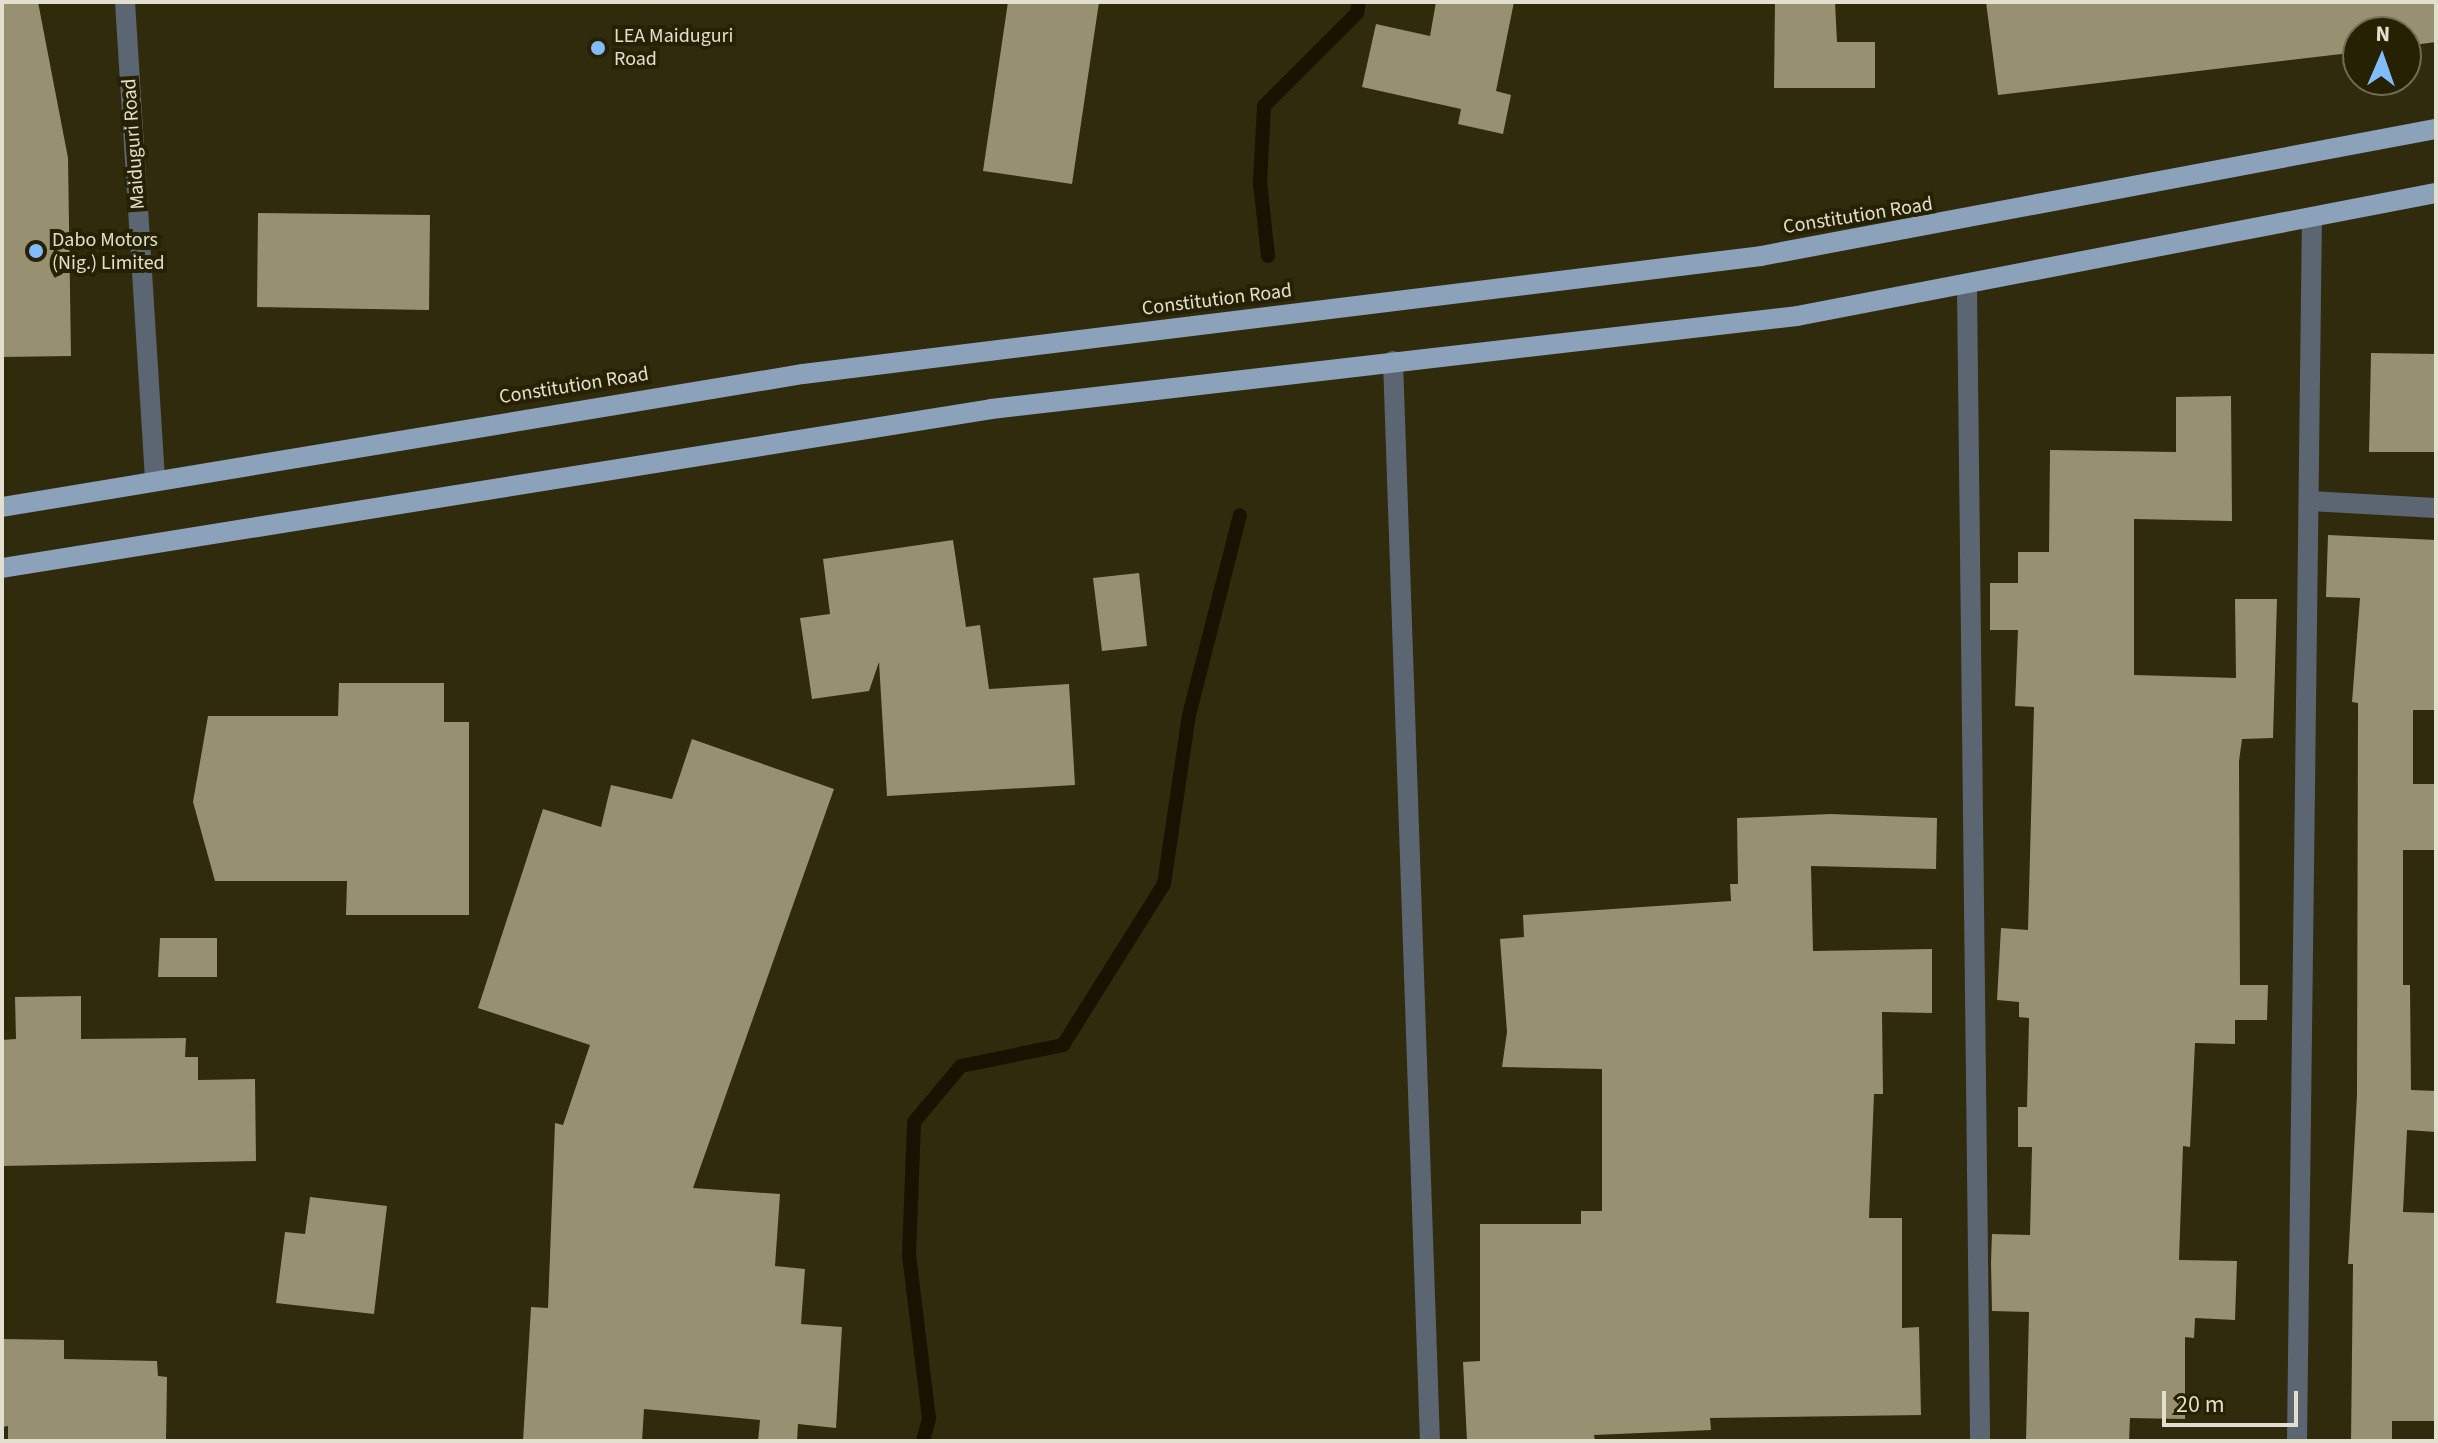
<!DOCTYPE html>
<style>
body{margin:0}
#map{position:relative;width:2438px;height:1443px;overflow:hidden;background:#302b0d;font-family:"Source Sans 3",sans-serif}
div>[style]{position:absolute}
.stream>*{height:14px;margin:-7px;padding:0 7px;transform-origin:7px;border-radius:7px;background:#181300}
.building>*{inset:0;background:#979171}
.minor>*{height:20px;margin:-10px;padding:0 10px;transform-origin:10px;border-radius:10px;background:#5c6672}
.major>*{height:20px;margin:-10px;padding:0 10px;transform-origin:10px;border-radius:10px;background:#8ca1ba}
.dots>*{width:22px;height:22px;translate:-50% -50%;box-sizing:border-box;border:4px solid #262103;border-radius:50%}
span{translate:-50% -50%;white-space:nowrap;text-align:center;line-height:1.15;-webkit-text-stroke:8px #262103;paint-order:stroke}
.poi-label{font-size:20px;color:#e2dfce}
.left{translate:0 -50%;text-align:left}
.street-label{font-size:20px;color:#e2dfce}
.frame{position:absolute;inset:0;border:4px solid #e2dfce;pointer-events:none}
.north{position:absolute;left:2342px;top:16px;width:80px;height:80px;box-sizing:border-box;background:#262103;border:2px solid #716d54;border-radius:50%;rotate:2deg;font-size:22px;font-weight:700;line-height:32px;text-align:center;color:#e2dfce}
.north::after{content:'';display:block;margin:auto;width:28px;height:36px;background:#83bcfa;clip-path:polygon(50% 0,100% 100%,50% 72%,0 100%)}
.scale{position:absolute;left:2162px;top:1391px;width:136px;height:36px;box-sizing:border-box;border:4px solid #e2dfce;border-top:0;padding-left:10px;font-size:24px;line-height:28px;white-space:nowrap;color:#e2dfce;-webkit-text-stroke:6px #262103;paint-order:stroke}
</style>
<div id="map">
<div class="stream">
<div style="left:1268px;top:256px;width:74px;rotate:-96.2deg"></div>
<div style="left:1260px;top:182px;width:76px;rotate:-87deg"></div>
<div style="left:1264px;top:106px;width:132px;rotate:-45deg"></div>
<div style="left:1357px;top:13px;width:11px;rotate:-80deg"></div>
<div style="left:923px;top:1441px;width:24px;rotate:-75deg"></div>
<div style="left:929px;top:1418px;width:165px;rotate:-97deg"></div>
<div style="left:909px;top:1254px;width:132px;rotate:-87.8deg"></div>
<div style="left:914px;top:1122px;width:73px;rotate:-50deg"></div>
<div style="left:961px;top:1066px;width:104px;rotate:-11.6deg"></div>
<div style="left:1063px;top:1045px;width:190px;rotate:-57.9deg"></div>
<div style="left:1164px;top:884px;width:171px;rotate:-81.6deg"></div>
<div style="left:1189px;top:715px;width:206px;rotate:-75.7deg"></div>
</div>
<div class="building">
<div style="clip-path:polygon(2px 2px,38px 2px,68px 158px,71px 356px,2px 357px)"></div>
<div style="clip-path:polygon(1008px 2px,1099px 2px,1072px 184px,983px 171px)"></div>
<div style="clip-path:polygon(1436px 2px,1514px 2px,1496px 91px,1511px 95px,1503px 134px,1458px 124px,1461px 109px,1362px 87px,1376px 24px,1430px 36px)"></div>
<div style="clip-path:polygon(1775px 2px,1835px 2px,1837px 42px,1875px 42px,1875px 88px,1774px 88px)"></div>
<div style="clip-path:polygon(1986px 2px,2436px 2px,2436px 42px,2406px 46px,2406px 32px,2358px 32px,2358px 52px,1998px 95px)"></div>
<div style="clip-path:polygon(258px 213px,430px 215px,429px 310px,257px 307px)"></div>
<div style="clip-path:polygon(2371px 353px,2436px 354px,2436px 452px,2369px 452px)"></div>
<div style="clip-path:polygon(2231px 396px,2232px 521px,2134px 519px,2134px 675px,2236px 678px,2235px 599px,2277px 599px,2273px 738px,2242px 739px,2239px 761px,2240px 985px,2268px 985px,2267px 1020px,2235px 1020px,2235px 1044px,2195px 1043px,2190px 1147px,2183px 1146px,2179px 1260px,2237px 1261px,2235px 1320px,2195px 1318px,2194px 1338px,2185px 1337px,2185px 1419px,2130px 1418px,2129px 1441px,2026px 1441px,2029px 1312px,1992px 1311px,1991px 1262px,1992px 1234px,2030px 1235px,2032px 1147px,2018px 1147px,2018px 1107px,2027px 1107px,2029px 1018px,2019px 1017px,2019px 1002px,1997px 1000px,2001px 928px,2028px 930px,2034px 707px,2015px 706px,2018px 630px,1990px 630px,1990px 583px,2018px 583px,2018px 552px,2049px 552px,2050px 450px,2176px 452px,2176px 397px)"></div>
<div style="clip-path:polygon(2328px 535px,2436px 540px,2436px 710px,2413px 710px,2413px 784px,2436px 784px,2436px 850px,2403px 850px,2403px 985px,2410px 985px,2411px 1090px,2436px 1091px,2436px 1132px,2407px 1130px,2403px 1212px,2436px 1213px,2436px 1421px,2392px 1421px,2392px 1441px,2351px 1441px,2353px 1264px,2348px 1264px,2357px 1095px,2358px 703px,2352px 702px,2360px 598px,2326px 597px)"></div>
<div style="clip-path:polygon(953px 540px,966px 627px,980px 625px,989px 689px,1069px 684px,1075px 785px,887px 796px,879px 662px,869px 691px,812px 699px,800px 618px,830px 614px,823px 559px)"></div>
<div style="clip-path:polygon(1139px 573px,1147px 646px,1102px 651px,1093px 578px)"></div>
<div style="clip-path:polygon(339px 683px,444px 683px,444px 722px,469px 722px,469px 915px,346px 915px,347px 881px,215px 881px,193px 802px,208px 716px,338px 716px)"></div>
<div style="clip-path:polygon(692px 739px,834px 789px,693px 1188px,780px 1194px,775px 1266px,805px 1269px,801px 1324px,842px 1327px,836px 1428px,798px 1424px,797px 1441px,758px 1441px,760px 1420px,644px 1409px,642px 1441px,523px 1441px,531px 1307px,548px 1308px,555px 1123px,563px 1125px,590px 1045px,478px 1008px,543px 809px,601px 827px,611px 785px,672px 799px)"></div>
<div style="clip-path:polygon(1831px 814px,1937px 818px,1936px 869px,1811px 866px,1813px 951px,1932px 949px,1932px 1013px,1882px 1012px,1883px 1094px,1874px 1094px,1869px 1218px,1902px 1218px,1902px 1328px,1919px 1327px,1921px 1415px,1710px 1418px,1711px 1430px,1594px 1435px,1595px 1441px,1467px 1441px,1463px 1362px,1480px 1361px,1480px 1224px,1581px 1224px,1581px 1211px,1602px 1211px,1602px 1069px,1502px 1067px,1507px 1032px,1500px 939px,1524px 937px,1523px 915px,1731px 901px,1730px 884px,1738px 884px,1737px 818px)"></div>
<div style="clip-path:polygon(160px 938px,217px 938px,217px 977px,158px 977px)"></div>
<div style="clip-path:polygon(81px 996px,81px 1039px,186px 1038px,185px 1057px,198px 1057px,198px 1080px,255px 1079px,256px 1161px,2px 1166px,2px 1040px,16px 1039px,15px 997px)"></div>
<div style="clip-path:polygon(310px 1197px,387px 1206px,374px 1314px,276px 1303px,285px 1232px,305px 1234px)"></div>
<div style="clip-path:polygon(2px 1339px,64px 1340px,64px 1359px,157px 1361px,158px 1376px,167px 1377px,166px 1441px,8px 1441px,8px 1426px,2px 1427px)"></div>
</div>
<div class="minor">
<div style="left:125px;top:2px;width:476px;rotate:86.4deg"></div>
<div style="left:1967px;top:287px;width:1154px;rotate:89.35deg"></div>
<div style="left:1393px;top:361px;width:1081px;rotate:88.04deg"></div>
<div style="left:2310px;top:501px;width:126px;rotate:3.2deg"></div>
<div style="left:2297px;top:1441px;width:1222px;rotate:-89.3deg"></div>
</div>
<div class="major">
<div style="left:2px;top:507px;width:812px;rotate:-9.43deg"></div>
<div style="left:803px;top:374px;width:965px;rotate:-7.02deg"></div>
<div style="left:1761px;top:256px;width:687px;rotate:-10.66deg"></div>
<div style="left:2px;top:568px;width:1002px;rotate:-9.13deg"></div>
<div style="left:991px;top:409px;width:811px;rotate:-6.58deg"></div>
<div style="left:1797px;top:316px;width:651px;rotate:-10.9deg"></div>
</div>
<div class="dots">
<div style="left:598px;top:48px;background:#83bcfa"></div>
<div style="left:36px;top:251px;background:#83bcfa"></div>
</div>
<div class="poi-label">
<span class="left" style="left:614px;top:48px">LEA Maiduguri<br>Road</span>
<span class="left" style="left:52px;top:252px">Dabo Motors<br>(Nig.) Limited</span>
</div>
<div class="street-label">
<span style="left:134px;top:144px;rotate:-94deg">Maiduguri Road</span>
<span style="left:1858px;top:216px;rotate:-9deg">Constitution Road</span>
<span style="left:1217px;top:300px;rotate:-7deg">Constitution Road</span>
<span style="left:574px;top:386px;rotate:-9deg">Constitution Road</span>
</div>
<div class="frame"></div>
<div class="north">N</div>
<div class="scale">20 m</div>
</div>
